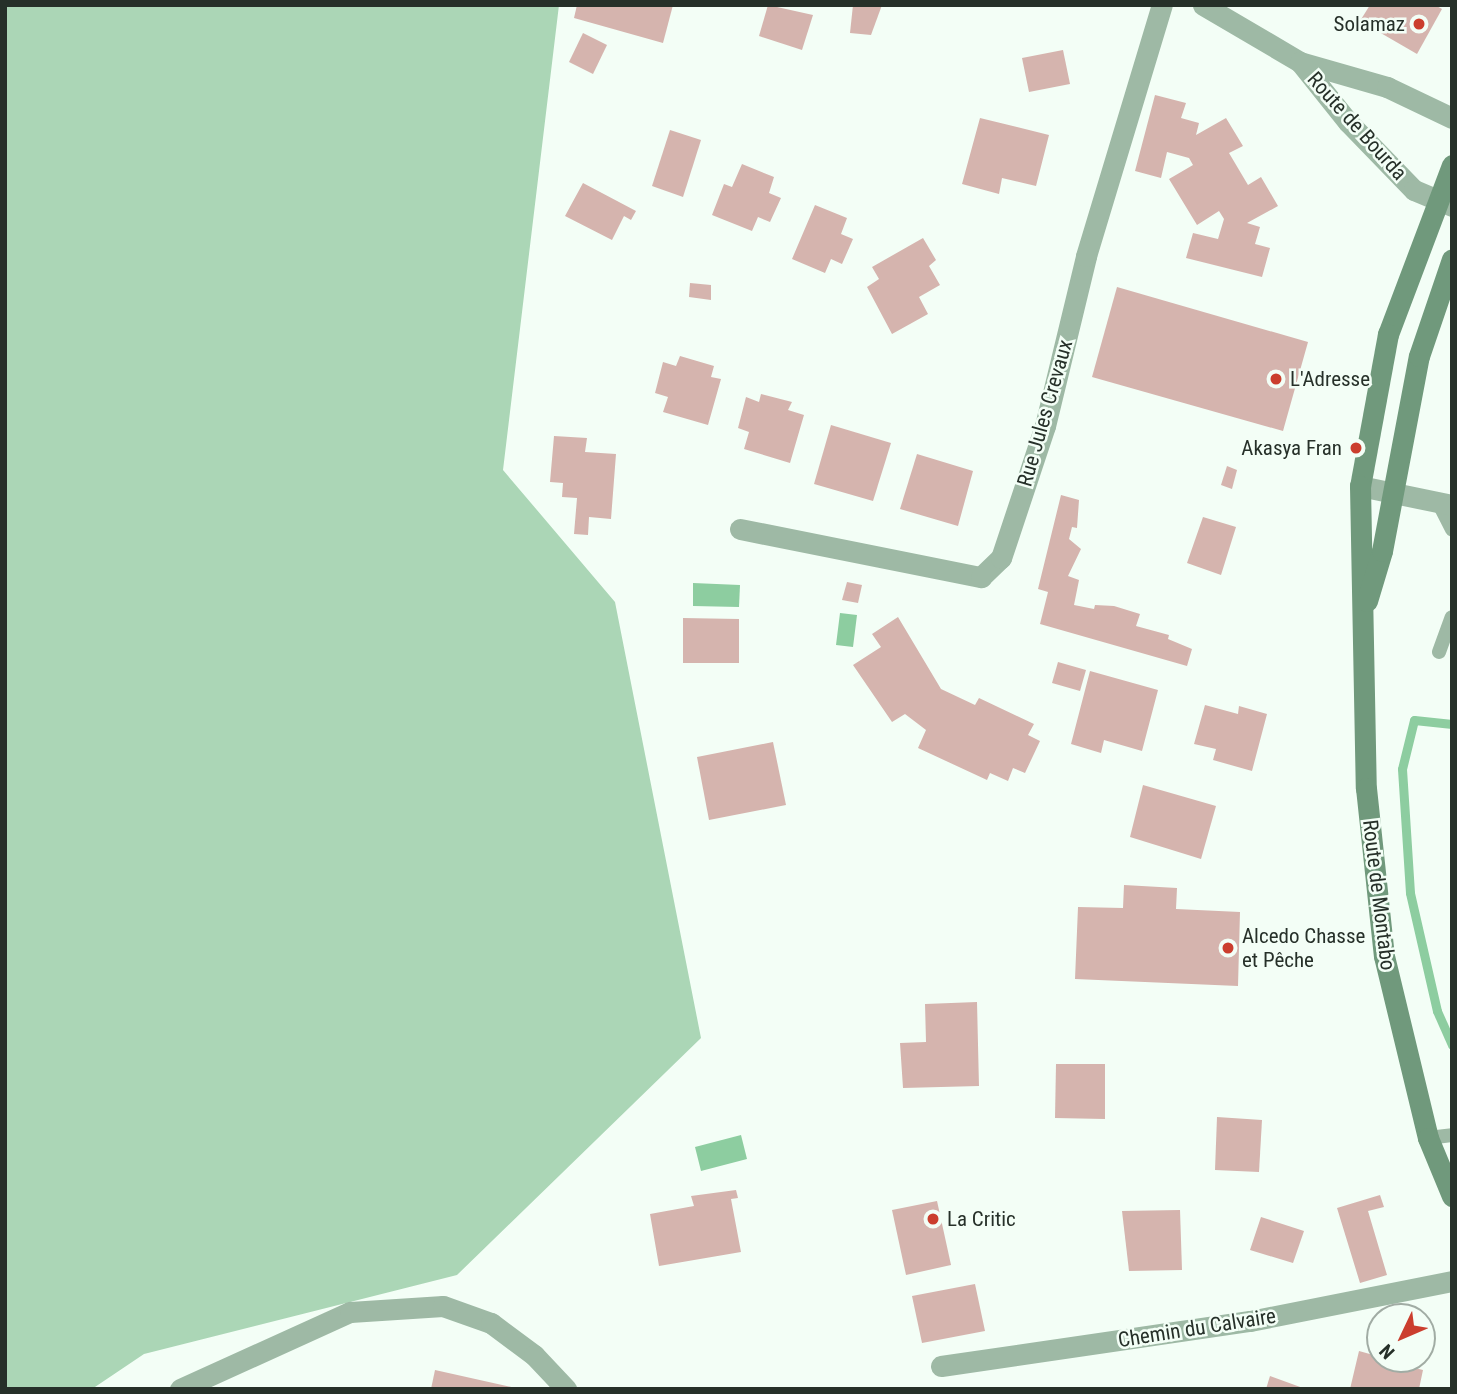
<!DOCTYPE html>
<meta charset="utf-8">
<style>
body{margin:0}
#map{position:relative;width:1457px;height:1394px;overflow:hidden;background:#f3fef6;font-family:"Roboto Condensed",sans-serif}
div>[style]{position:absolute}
.green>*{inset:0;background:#abd6b6}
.water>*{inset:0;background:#8dcda0}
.stream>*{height:9px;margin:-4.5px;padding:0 4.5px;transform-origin:4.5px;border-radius:4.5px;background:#8dcda0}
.building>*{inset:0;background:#d5b4ae}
.lane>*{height:14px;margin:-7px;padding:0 7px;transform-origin:7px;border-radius:7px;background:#9eb9a5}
.street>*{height:21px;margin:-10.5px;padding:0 10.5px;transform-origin:10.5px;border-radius:10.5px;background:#9eb9a5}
.secondary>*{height:21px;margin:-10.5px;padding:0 10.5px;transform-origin:10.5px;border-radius:10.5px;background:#70997c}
.dots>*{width:19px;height:19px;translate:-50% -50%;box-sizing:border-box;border:4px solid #f3fef6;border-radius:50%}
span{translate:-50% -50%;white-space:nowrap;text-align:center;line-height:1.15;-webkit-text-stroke:5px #f3fef6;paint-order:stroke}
.poi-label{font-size:21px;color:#263029}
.right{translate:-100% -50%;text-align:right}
.left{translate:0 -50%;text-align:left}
.street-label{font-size:21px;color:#263029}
.frame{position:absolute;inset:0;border:7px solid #263029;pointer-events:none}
.north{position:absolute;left:1366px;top:1303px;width:70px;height:70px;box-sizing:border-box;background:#f3fef6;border:2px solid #a1aca4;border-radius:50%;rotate:226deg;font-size:19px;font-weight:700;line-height:28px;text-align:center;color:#263029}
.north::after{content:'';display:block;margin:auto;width:24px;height:32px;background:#cb3e2e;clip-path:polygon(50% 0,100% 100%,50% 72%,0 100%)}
</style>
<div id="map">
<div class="green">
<div style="clip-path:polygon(5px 5px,559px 5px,503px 470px,615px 602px,701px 1038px,457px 1275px,144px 1354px,92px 1389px,5px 1389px)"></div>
</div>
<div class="water">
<div style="clip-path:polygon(693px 583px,740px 585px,739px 607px,693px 606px)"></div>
<div style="clip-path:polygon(840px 613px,857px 615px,853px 647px,836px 645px)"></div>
<div style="clip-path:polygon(741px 1135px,747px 1159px,701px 1171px,695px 1147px)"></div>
</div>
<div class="stream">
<div style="left:1452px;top:724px;width:38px;rotate:-174deg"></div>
<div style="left:1414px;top:720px;width:50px;rotate:103.8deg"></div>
<div style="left:1402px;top:769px;width:124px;rotate:86.3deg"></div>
<div style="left:1410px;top:893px;width:121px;rotate:77.1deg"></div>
<div style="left:1437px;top:1011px;width:37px;rotate:66deg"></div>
</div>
<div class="building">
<div style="clip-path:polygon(577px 5px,673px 5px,663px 43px,574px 18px)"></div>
<div style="clip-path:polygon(768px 5px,813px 15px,802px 50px,759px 36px)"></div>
<div style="clip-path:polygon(853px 5px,882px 5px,871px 35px,850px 33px)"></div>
<div style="clip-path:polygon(1370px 5px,1435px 5px,1442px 9px,1417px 54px,1360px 21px)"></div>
<div style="clip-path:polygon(583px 33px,607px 45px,593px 74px,569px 62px)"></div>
<div style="clip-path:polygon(1063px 50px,1070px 84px,1029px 92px,1022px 58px)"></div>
<div style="clip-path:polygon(1155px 95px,1186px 103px,1181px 118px,1199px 123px,1196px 135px,1226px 118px,1243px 146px,1229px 153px,1248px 185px,1261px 177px,1278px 206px,1247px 223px,1260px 227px,1255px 244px,1270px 248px,1262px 277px,1186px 258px,1193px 233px,1218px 239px,1224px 219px,1219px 211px,1197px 225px,1169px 179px,1193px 165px,1189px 158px,1167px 152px,1161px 178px,1135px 171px)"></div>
<div style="clip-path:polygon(980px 118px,1049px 135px,1036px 186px,1002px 178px,999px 194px,962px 184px)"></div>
<div style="clip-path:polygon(670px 130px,701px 140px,683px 197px,652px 186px)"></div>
<div style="clip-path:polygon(742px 164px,774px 177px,769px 193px,781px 198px,770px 222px,758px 217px,752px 231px,712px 215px,724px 184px,732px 187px)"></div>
<div style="clip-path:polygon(583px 183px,636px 211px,631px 220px,624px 216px,612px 240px,565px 216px)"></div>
<div style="clip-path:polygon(815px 205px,847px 218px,841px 234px,853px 239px,842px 264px,831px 259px,825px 273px,792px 259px)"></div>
<div style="clip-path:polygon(923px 238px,936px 260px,929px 266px,940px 285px,919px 297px,928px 314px,892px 334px,867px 287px,879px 279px,872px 267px)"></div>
<div style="clip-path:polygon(690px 283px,711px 285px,711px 300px,689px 297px)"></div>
<div style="clip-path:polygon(1117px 287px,1308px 342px,1283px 431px,1092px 377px)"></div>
<div style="clip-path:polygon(680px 356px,714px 366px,711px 377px,721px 379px,708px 425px,663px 412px,668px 397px,655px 393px,663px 362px,676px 366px)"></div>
<div style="clip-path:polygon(761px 394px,792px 402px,788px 410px,804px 415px,790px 463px,744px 449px,749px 432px,738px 428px,746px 397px,759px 402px)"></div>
<div style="clip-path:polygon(831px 425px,891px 443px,873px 501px,814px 484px)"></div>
<div style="clip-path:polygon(554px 436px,587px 438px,585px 452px,616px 454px,611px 519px,589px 517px,588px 535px,574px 534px,577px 498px,562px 497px,563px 483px,550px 482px)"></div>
<div style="clip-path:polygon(917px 454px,973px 471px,958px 526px,900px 509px)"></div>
<div style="clip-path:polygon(1227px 466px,1237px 470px,1232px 489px,1221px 485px)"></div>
<div style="clip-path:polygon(1061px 495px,1079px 500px,1077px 528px,1072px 527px,1069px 539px,1081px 549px,1068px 576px,1079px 580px,1074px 605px,1094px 609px,1095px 605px,1114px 606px,1140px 614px,1136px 626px,1169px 635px,1168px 639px,1192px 649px,1187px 666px,1040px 624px,1048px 592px,1038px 589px)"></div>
<div style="clip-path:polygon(1203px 517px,1236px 527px,1221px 575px,1187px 563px)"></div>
<div style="clip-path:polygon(847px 582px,862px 585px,858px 603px,842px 600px)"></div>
<div style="clip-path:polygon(898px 617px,941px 689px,975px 705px,979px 698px,1034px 724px,1028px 735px,1040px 741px,1025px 773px,1013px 768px,1008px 781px,990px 773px,987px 780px,918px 748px,926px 730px,905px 714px,892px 722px,853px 665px,881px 647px,872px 634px)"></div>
<div style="clip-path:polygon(683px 618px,739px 619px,739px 663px,683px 663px)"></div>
<div style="clip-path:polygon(1058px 662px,1086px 670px,1080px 691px,1052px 683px)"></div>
<div style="clip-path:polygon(1090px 671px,1158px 690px,1142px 751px,1104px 740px,1101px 753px,1071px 744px)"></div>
<div style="clip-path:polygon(1205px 705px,1238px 714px,1239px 706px,1267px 714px,1252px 771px,1213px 760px,1216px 749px,1194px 744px)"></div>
<div style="clip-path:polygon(773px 742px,786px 805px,709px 820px,697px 757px)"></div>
<div style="clip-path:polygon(1143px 785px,1216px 806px,1201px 859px,1130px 837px)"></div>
<div style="clip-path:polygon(1124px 885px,1177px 888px,1176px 909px,1240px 912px,1238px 986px,1075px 979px,1078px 907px,1123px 908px)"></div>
<div style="clip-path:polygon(977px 1002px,979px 1086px,903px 1088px,900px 1043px,926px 1042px,925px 1004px)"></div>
<div style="clip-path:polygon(1056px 1064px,1105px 1064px,1105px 1119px,1055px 1118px)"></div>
<div style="clip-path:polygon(1217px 1117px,1262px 1120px,1259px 1172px,1215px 1170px)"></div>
<div style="clip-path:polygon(736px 1190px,738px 1198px,731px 1199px,741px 1252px,659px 1266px,650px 1214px,694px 1206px,691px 1196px)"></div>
<div style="clip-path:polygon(1380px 1195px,1384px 1207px,1368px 1211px,1387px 1275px,1360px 1283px,1337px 1208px)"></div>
<div style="clip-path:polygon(937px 1201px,951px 1265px,906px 1275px,892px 1210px)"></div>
<div style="clip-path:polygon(1180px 1210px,1182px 1270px,1129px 1271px,1122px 1211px)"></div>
<div style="clip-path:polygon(1261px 1217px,1304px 1231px,1293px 1263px,1250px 1250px)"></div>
<div style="clip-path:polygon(975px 1284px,985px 1331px,922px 1343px,912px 1296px)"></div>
<div style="clip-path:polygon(1359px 1351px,1377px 1356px,1378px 1351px,1380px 1359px,1423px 1370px,1419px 1389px,1350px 1389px)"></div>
<div style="clip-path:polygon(435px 1370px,516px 1388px,516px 1389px,431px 1389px)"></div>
<div style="clip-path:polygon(1270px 1376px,1303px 1388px,1303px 1389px,1266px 1389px)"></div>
</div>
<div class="lane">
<div style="left:1438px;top:502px;width:31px;rotate:63deg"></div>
<div style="left:1439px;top:652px;width:37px;rotate:-70deg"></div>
<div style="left:1428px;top:1138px;width:24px;rotate:-7deg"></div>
</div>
<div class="street">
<div style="left:1203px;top:5px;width:113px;rotate:30.4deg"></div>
<div style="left:1300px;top:62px;width:91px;rotate:16deg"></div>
<div style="left:1387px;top:87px;width:72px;rotate:25.5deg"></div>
<div style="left:1300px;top:62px;width:77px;rotate:51.3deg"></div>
<div style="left:1348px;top:122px;width:95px;rotate:45.9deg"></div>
<div style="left:1414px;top:190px;width:41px;rotate:22.8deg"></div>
<div style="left:1360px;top:486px;width:94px;rotate:11.7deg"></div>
<div style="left:740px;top:529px;width:246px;rotate:11.3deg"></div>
<div style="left:981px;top:577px;width:28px;rotate:-44deg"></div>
<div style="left:1001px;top:558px;width:139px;rotate:-71.6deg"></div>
<div style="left:1045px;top:426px;width:175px;rotate:-76.4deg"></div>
<div style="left:1086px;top:256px;width:262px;rotate:-73.2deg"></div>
<div style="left:941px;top:1366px;width:312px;rotate:-8.3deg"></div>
<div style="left:1250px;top:1321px;width:206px;rotate:-11.2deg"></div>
<div style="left:180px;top:1389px;width:187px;rotate:-24.4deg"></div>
<div style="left:350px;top:1312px;width:93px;rotate:-3.7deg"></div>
<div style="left:443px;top:1306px;width:51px;rotate:19.5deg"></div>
<div style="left:491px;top:1323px;width:54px;rotate:36.7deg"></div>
<div style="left:534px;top:1355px;width:47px;rotate:46.7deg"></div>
</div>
<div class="secondary">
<div style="left:1452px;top:165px;width:181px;rotate:110.7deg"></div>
<div style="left:1388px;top:334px;width:155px;rotate:100.4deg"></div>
<div style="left:1360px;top:486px;width:302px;rotate:88.9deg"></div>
<div style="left:1366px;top:788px;width:169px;rotate:83.9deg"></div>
<div style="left:1384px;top:956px;width:187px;rotate:76.4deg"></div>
<div style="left:1428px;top:1138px;width:63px;rotate:67.5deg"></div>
<div style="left:1367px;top:601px;width:52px;rotate:-73.3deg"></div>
<div style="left:1382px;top:551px;width:198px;rotate:-79.3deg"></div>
<div style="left:1419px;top:356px;width:102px;rotate:-71.2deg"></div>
</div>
<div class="dots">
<div style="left:1419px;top:24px;background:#cb3e2e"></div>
<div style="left:1276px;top:379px;background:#cb3e2e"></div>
<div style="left:1356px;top:448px;background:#cb3e2e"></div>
<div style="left:1228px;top:948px;background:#cb3e2e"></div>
<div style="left:933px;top:1219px;background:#cb3e2e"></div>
</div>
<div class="poi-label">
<span class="right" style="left:1405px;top:24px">Solamaz</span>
<span class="left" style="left:1290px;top:379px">L'Adresse</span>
<span class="right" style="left:1342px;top:448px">Akasya Fran</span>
<span class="left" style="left:1242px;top:948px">Alcedo Chasse<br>et Pêche</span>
<span class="left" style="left:947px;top:1219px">La Critic</span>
</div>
<div class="street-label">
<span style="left:1357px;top:126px;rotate:48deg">Route de Bourda</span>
<span style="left:1045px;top:413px;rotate:-74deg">Rue Jules Crevaux</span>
<span style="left:1379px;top:895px;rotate:83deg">Route de Montabo</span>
<span style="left:1197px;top:1328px;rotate:-9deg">Chemin du Calvaire</span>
</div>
<div class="frame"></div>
<div class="north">N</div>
</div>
